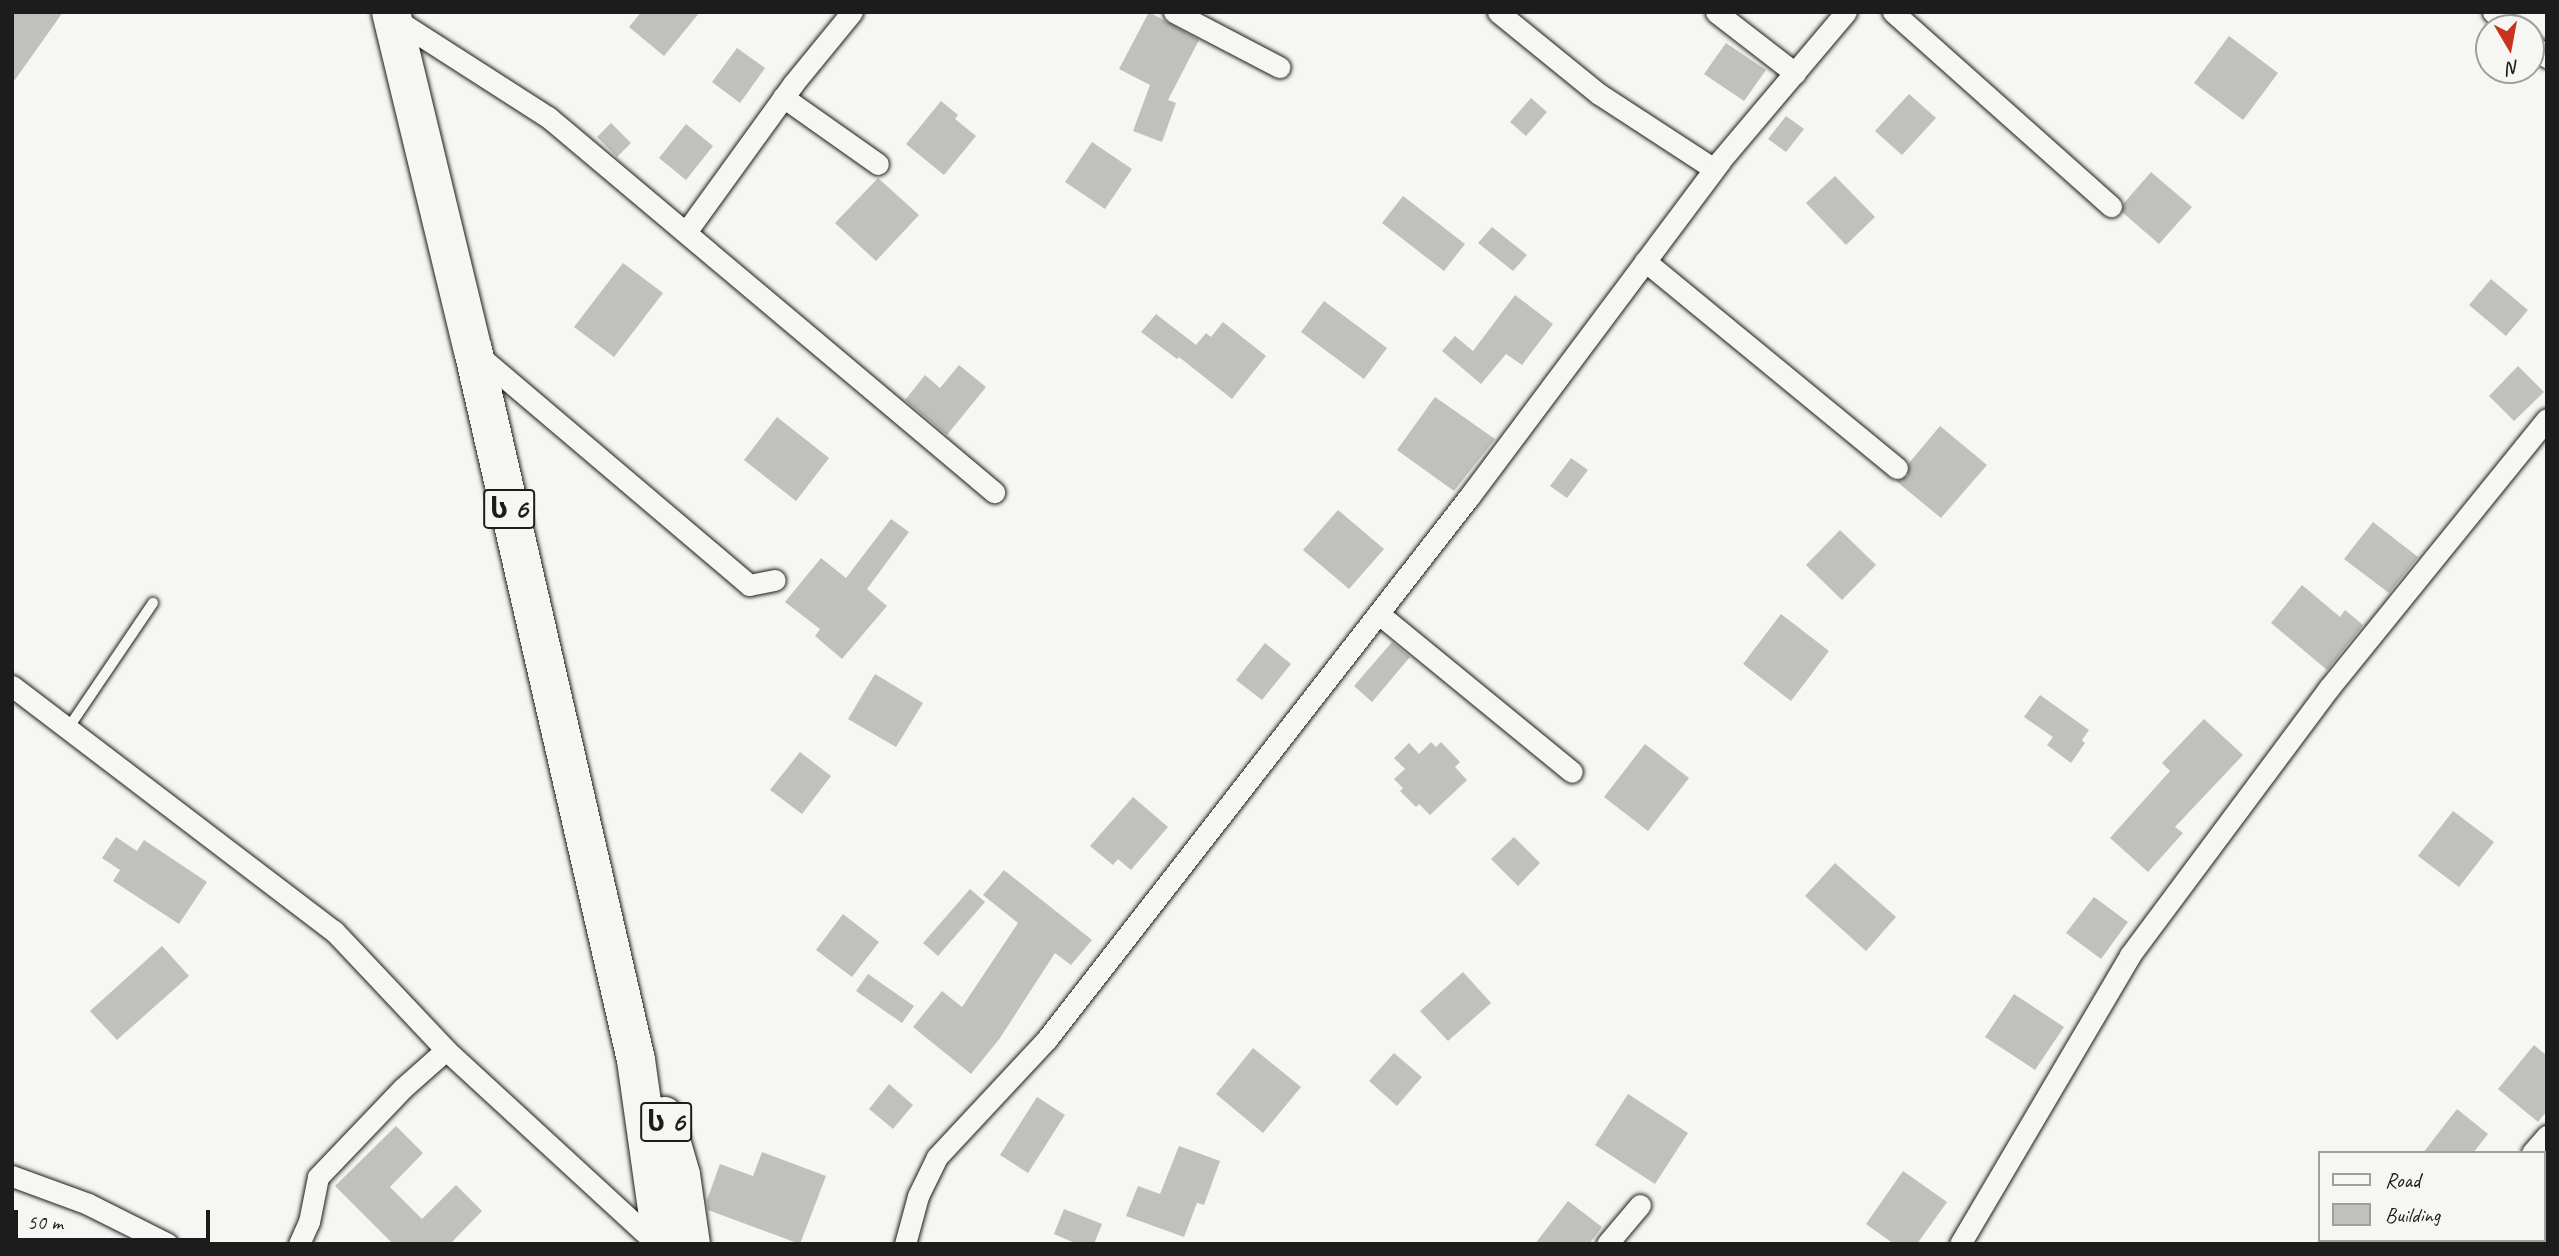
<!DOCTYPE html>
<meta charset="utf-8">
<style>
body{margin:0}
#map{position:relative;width:2559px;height:1256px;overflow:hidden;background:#f6f6f2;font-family:Caveat,"Noto Sans Georgian",sans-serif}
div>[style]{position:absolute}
.building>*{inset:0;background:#c0c0bd}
.roads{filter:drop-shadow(0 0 2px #1c1c1c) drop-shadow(0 0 2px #1c1c1c)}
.lane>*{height:10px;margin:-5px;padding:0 5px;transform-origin:5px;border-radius:5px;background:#f6f6f2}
.street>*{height:21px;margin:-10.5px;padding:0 10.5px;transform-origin:10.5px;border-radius:10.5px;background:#f6f6f2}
.highway>*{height:38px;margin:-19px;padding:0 19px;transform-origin:19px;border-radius:19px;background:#f6f6f2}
span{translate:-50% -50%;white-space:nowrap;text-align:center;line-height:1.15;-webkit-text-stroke:5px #f6f6f2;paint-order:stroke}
.shield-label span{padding:2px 5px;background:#f6f6f2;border:2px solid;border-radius:5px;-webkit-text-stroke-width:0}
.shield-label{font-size:28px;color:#1c1c1c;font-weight:700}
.frame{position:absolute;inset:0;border:14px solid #1c1c1c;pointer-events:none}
.legend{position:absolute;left:2318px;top:1151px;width:228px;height:91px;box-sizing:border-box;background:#f6f6f2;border:2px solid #9f9f9c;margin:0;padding:9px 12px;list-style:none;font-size:21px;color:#1c1c1c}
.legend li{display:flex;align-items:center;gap:14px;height:35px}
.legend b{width:35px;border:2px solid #9f9f9c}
.north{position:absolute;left:2475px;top:14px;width:70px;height:70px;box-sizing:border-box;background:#f6f6f2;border:2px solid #9f9f9c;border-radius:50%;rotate:170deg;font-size:19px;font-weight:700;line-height:28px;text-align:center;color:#1c1c1c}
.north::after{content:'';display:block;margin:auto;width:24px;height:32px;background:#c8321e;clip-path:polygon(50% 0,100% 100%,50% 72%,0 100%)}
.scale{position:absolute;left:14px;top:1210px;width:196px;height:32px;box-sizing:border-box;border:4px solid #1c1c1c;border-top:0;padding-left:9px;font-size:21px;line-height:24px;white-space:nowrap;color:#1c1c1c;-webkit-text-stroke:5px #f6f6f2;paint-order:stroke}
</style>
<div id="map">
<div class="building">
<div style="clip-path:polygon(12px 12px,63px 12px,12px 84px)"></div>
<div style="clip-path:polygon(641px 12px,700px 12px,664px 56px,629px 27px)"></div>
<div style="clip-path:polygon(1149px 12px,1199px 40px,1168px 100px,1176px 103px,1162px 142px,1133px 131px,1150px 85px,1119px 69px)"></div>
<div style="clip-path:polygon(2229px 36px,2278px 73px,2243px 120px,2194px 83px)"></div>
<div style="clip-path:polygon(1726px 43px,1766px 70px,1744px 101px,1704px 74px)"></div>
<div style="clip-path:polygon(737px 48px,765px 68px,740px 103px,712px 82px)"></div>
<div style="clip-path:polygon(1909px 94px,1936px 118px,1902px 155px,1875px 131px)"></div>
<div style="clip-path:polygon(1531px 98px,1547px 112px,1526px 136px,1510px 122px)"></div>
<div style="clip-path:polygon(941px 101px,958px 115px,955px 119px,976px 136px,944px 175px,906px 144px)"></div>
<div style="clip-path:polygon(1786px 116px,1804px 129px,1786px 152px,1768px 139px)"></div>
<div style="clip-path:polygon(611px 123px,631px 143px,617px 157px,597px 137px)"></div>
<div style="clip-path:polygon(686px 124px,713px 146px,686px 180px,659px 158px)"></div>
<div style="clip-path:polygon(1092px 142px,1132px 169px,1105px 209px,1065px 182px)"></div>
<div style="clip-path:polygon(2151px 172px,2192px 207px,2159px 244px,2122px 212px,2124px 203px)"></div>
<div style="clip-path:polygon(1835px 176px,1875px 217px,1846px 245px,1806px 203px)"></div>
<div style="clip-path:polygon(878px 178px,919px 215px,876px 261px,835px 223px)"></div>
<div style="clip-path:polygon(1403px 196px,1465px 244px,1444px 271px,1382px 223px)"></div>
<div style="clip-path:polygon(1492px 227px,1527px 255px,1513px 271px,1478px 243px)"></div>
<div style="clip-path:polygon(623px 263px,663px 293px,614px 357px,574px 327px)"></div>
<div style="clip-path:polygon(2491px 279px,2528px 310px,2506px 336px,2469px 305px)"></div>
<div style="clip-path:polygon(1515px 295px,1553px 324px,1522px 365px,1506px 354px,1481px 384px,1442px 351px,1455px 336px,1473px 351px)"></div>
<div style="clip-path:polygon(1324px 301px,1387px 348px,1364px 379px,1301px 332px)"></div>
<div style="clip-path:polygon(1156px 314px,1196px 345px,1206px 333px,1211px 337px,1223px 322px,1266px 356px,1232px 399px,1179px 357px,1177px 359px,1141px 332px)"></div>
<div style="clip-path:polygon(959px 365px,986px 387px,947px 435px,905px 400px,925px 375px,940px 388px)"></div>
<div style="clip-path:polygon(2518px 366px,2544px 392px,2514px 421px,2489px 396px)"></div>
<div style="clip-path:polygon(1435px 397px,1495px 439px,1454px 491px,1397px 450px)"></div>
<div style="clip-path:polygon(777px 417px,829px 458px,796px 501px,744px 460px)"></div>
<div style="clip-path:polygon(1940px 426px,1987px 465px,1941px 518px,1896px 481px,1908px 476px,1909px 463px)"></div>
<div style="clip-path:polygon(1571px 458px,1588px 470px,1567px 498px,1550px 486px)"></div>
<div style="clip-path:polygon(1338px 510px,1384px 549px,1349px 589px,1303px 550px)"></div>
<div style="clip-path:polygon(891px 519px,909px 532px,867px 589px,887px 606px,842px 659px,815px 636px,820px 629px,785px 602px,821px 558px,846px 578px)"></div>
<div style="clip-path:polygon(2373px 522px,2418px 557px,2389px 593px,2344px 559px)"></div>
<div style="clip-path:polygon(1840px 530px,1876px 565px,1842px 600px,1806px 565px)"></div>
<div style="clip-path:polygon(2302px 585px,2340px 617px,2345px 610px,2363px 625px,2327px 670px,2271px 623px)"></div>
<div style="clip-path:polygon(1781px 614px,1829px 651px,1791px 701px,1743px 664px)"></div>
<div style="clip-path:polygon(1392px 642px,1410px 657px,1372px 702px,1354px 686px)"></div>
<div style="clip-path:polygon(1265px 643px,1291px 664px,1262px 700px,1236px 680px)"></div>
<div style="clip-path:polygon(875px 674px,923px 703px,896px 747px,848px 719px)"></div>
<div style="clip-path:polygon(2040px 695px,2089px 730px,2082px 740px,2085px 743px,2071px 763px,2047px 745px,2053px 737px,2024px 717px)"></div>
<div style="clip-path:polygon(2204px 719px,2243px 755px,2175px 827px,2183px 833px,2148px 872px,2110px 838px,2170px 771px,2162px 763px)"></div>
<div style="clip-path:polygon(1431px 742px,1436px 747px,1441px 742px,1460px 762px,1455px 767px,1467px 780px,1430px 815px,1419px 804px,1416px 807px,1400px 791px,1403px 788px,1394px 779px,1405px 769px,1394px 758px,1409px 743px,1419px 754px)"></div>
<div style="clip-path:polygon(1645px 744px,1689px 778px,1648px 831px,1604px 797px)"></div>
<div style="clip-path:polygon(800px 752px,831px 776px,802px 814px,770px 790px)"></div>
<div style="clip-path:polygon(1133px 797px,1168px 827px,1131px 870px,1118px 859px,1113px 865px,1090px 846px)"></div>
<div style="clip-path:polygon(2453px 811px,2494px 842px,2459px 887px,2418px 856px)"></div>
<div style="clip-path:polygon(116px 837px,137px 851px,144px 840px,207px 882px,179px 924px,113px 881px,120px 870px,102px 858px)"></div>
<div style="clip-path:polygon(1514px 837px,1540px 863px,1518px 886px,1491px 859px)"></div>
<div style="clip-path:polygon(1835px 863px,1896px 917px,1866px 951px,1805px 896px)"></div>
<div style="clip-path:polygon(1004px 870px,1092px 940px,1071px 965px,1055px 953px,1000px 1038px,971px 1074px,913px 1027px,942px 991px,962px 1007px,1018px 923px,983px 895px)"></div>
<div style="clip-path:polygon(970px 889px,985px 902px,938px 956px,923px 943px)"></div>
<div style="clip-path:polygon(2094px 897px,2128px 922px,2101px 959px,2066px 933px)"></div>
<div style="clip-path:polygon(843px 914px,879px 942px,852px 977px,816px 950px)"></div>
<div style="clip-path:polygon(162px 946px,189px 976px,117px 1040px,90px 1011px)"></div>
<div style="clip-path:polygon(1463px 972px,1491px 1003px,1448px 1041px,1420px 1011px)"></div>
<div style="clip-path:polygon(868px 974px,914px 1006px,902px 1023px,856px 991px)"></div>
<div style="clip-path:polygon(2014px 994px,2064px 1027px,2035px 1070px,1985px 1037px)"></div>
<div style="clip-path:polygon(2534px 1045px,2547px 1056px,2547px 1111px,2538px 1122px,2498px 1089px)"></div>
<div style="clip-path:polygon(1253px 1048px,1301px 1087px,1263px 1133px,1216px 1094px)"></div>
<div style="clip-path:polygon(1394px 1053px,1422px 1077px,1397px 1106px,1369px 1081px)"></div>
<div style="clip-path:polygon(889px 1084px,913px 1105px,893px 1129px,869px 1109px)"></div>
<div style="clip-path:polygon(1628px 1094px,1688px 1133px,1655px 1184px,1595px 1145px)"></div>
<div style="clip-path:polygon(1037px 1097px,1065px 1115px,1028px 1173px,1000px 1155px)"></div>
<div style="clip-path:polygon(2457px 1109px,2488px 1134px,2473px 1153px,2423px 1153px)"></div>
<div style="clip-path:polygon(396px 1126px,423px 1153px,390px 1187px,422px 1219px,456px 1185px,482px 1211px,450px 1244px,393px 1244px,335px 1186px)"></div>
<div style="clip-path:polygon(1179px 1146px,1220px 1161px,1204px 1205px,1197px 1203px,1184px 1237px,1126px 1216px,1138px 1186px,1160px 1194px)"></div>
<div style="clip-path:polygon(762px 1152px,826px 1176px,800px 1244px,708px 1210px,707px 1200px,720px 1164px,753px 1176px)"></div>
<div style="clip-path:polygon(1903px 1171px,1947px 1202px,1917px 1244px,1894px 1244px,1866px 1224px)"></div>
<div style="clip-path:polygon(1568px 1201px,1602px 1227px,1589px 1244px,1535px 1244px)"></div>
<div style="clip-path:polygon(1064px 1209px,1102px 1224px,1094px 1244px,1077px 1244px,1054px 1234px)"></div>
</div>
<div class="roads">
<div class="lane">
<div style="left:69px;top:727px;width:150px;rotate:-55.9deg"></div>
</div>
<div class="street">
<div style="left:1174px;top:12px;width:119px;rotate:27.6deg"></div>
<div style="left:1498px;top:12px;width:130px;rotate:39.1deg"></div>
<div style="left:1599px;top:94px;width:137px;rotate:33.1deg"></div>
<div style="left:1716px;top:12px;width:100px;rotate:37.7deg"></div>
<div style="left:1893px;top:12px;width:292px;rotate:41.7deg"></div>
<div style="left:2493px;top:12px;width:25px;rotate:40deg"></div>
<div style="left:392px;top:17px;width:185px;rotate:32.7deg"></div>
<div style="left:548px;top:117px;width:583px;rotate:40.06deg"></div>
<div style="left:2531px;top:44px;width:21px;rotate:39deg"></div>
<div style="left:783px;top:97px;width:116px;rotate:35.2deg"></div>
<div style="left:686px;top:232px;width:183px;rotate:-54.1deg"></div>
<div style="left:793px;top:84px;width:93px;rotate:-50.7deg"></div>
<div style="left:1645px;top:261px;width:326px;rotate:39.4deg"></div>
<div style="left:477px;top:354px;width:357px;rotate:40.3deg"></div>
<div style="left:749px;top:585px;width:26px;rotate:-11deg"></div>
<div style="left:1379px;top:614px;width:249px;rotate:39.3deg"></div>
<div style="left:12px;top:686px;width:405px;rotate:37.3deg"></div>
<div style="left:334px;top:931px;width:163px;rotate:46.7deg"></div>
<div style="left:446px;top:1050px;width:287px;rotate:42.6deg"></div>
<div style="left:2532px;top:1153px;width:23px;rotate:-49deg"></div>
<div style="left:12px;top:1176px;width:81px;rotate:20.2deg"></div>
<div style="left:88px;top:1204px;width:89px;rotate:26.6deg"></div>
<div style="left:299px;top:1244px;width:24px;rotate:-66deg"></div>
<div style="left:309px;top:1222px;width:46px;rotate:-78.7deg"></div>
<div style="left:318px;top:1177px;width:123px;rotate:-46.3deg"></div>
<div style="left:403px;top:1088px;width:57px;rotate:-41.5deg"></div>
<div style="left:905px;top:1244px;width:50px;rotate:-74.8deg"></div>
<div style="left:918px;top:1196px;width:43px;rotate:-64deg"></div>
<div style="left:937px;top:1157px;width:161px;rotate:-47deg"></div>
<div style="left:1047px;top:1039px;width:687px;rotate:-52.1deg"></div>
<div style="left:1469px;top:497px;width:419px;rotate:-53.2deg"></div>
<div style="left:1720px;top:161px;width:195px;rotate:-49.8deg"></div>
<div style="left:1607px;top:1244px;width:51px;rotate:-49.8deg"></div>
<div style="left:1960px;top:1244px;width:335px;rotate:-59.5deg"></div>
<div style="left:2130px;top:955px;width:333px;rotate:-53.3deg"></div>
<div style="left:2329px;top:688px;width:346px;rotate:-51deg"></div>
<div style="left:2430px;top:1244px;width:6px;rotate:-45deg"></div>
</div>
<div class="highway">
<div style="left:391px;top:12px;width:348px;rotate:76.4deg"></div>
<div style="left:473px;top:350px;width:728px;rotate:77.07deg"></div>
<div style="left:636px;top:1060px;width:186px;rotate:82deg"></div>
<div style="left:664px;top:1116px;width:61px;rotate:73.9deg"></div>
<div style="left:681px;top:1175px;width:70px;rotate:81.8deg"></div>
</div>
</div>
<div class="shield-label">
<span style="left:509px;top:509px">ს 6</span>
<span style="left:666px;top:1122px">ს 6</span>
</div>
<div class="frame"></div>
<ul class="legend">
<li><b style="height:9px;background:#f6f6f2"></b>Road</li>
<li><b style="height:19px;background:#c0c0bd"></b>Building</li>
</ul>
<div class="north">N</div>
<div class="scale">50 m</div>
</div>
